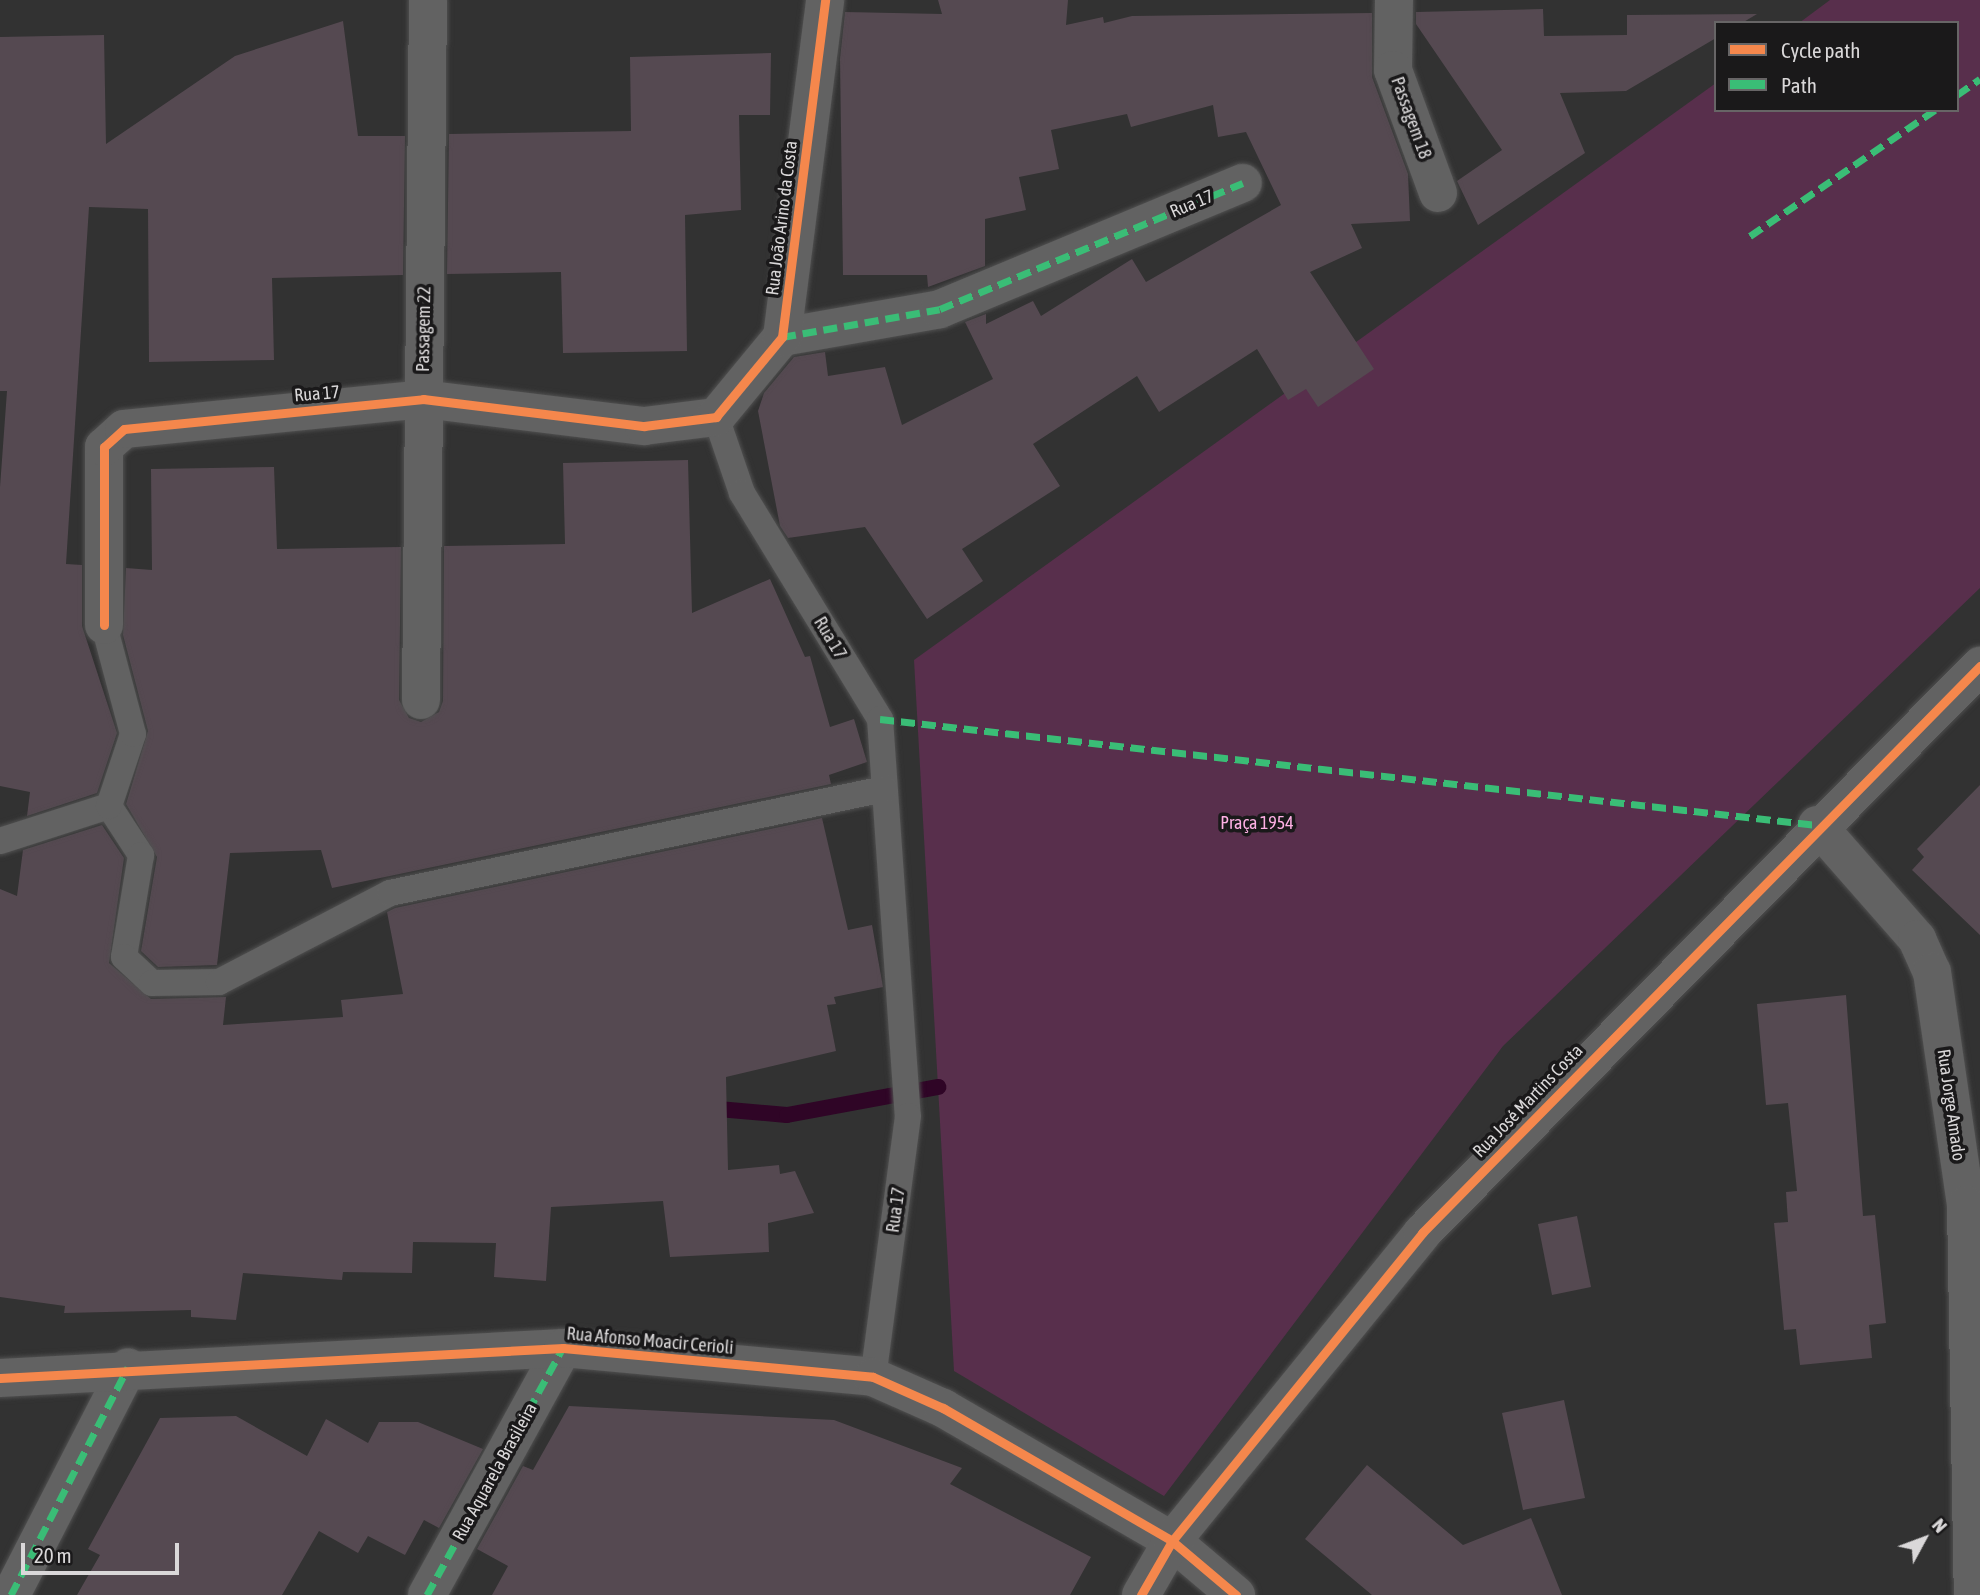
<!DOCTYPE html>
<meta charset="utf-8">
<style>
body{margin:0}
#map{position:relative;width:1980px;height:1595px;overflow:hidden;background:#323232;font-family:"Asap Condensed",sans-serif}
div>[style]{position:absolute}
.green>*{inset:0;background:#582f4c}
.stream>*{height:16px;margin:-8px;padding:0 8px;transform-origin:8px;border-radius:8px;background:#2f0526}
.building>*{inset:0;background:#554951}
.roads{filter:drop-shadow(0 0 2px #505050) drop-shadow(0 0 2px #505050)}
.service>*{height:26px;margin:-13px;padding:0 13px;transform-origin:13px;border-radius:13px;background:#626262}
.minor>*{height:38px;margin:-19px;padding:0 19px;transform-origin:19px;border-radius:19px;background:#626262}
.tertiary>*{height:38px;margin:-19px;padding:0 19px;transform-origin:19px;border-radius:19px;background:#626262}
.quiet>*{height:7px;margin-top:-3.5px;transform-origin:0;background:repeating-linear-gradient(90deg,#3abd76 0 14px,transparent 0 21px)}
.cycleway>*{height:9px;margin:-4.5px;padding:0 4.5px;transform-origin:4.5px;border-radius:4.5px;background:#f5874c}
span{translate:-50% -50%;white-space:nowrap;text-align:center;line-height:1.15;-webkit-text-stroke:7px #1a191a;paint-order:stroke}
.street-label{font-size:18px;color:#dad8d9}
.park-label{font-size:18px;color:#feb0e4}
.legend{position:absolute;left:1714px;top:21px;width:245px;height:91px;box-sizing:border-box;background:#1a191a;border:2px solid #676566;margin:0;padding:9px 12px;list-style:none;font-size:21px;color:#dad8d9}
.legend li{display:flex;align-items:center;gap:14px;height:35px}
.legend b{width:35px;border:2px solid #676566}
.north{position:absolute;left:1889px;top:1504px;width:70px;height:70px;-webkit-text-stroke:5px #1a191a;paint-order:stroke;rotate:49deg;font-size:19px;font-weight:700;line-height:28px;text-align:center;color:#dad8d9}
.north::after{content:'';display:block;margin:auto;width:24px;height:32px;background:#dad8d9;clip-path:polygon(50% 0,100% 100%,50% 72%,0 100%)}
.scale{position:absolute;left:21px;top:1543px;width:158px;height:32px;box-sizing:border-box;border:4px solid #dad8d9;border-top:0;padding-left:9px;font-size:21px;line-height:24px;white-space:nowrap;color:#dad8d9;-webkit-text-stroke:5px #1a191a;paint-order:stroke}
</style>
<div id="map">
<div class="green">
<div style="clip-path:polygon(1830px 0,1980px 0,1980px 588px,1503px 1046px,1164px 1496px,954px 1371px,914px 660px,1716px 83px,1716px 110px,1957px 110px,1957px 23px,1799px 23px)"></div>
</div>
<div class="stream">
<div style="left:707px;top:1108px;width:80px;rotate:5deg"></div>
<div style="left:787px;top:1115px;width:154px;rotate:-10.5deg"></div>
</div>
<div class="building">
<div style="clip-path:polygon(938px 0,1068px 0,1066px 25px,1103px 17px,1104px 23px,1132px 16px,1372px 13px,1372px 77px,1408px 174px,1410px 221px,1351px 224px,1362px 248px,1310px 272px,1374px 369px,1318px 407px,1306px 389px,1288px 400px,1257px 349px,1159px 412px,1137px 376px,1033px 444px,1060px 486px,962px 549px,983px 581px,927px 619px,865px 527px,788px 538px,780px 526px,758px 411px,764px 393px,794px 357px,825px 352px,828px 376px,885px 367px,902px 425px,993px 379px,965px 322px,986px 314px,986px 324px,1033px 301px,1041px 316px,1132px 259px,1146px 282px,1281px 205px,1246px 132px,1218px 137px,1213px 105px,1131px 127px,1127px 114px,1051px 130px,1059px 169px,1019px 177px,1026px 210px,985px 219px,985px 266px,928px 287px,927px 275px,843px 275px,840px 59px,845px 12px,942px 14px)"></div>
<div style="clip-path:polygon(1543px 9px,1544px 36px,1627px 35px,1627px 15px,1757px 14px,1742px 23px,1716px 23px,1716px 38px,1626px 91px,1560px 93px,1585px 153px,1478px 225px,1457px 181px,1502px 150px,1416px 24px,1416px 12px)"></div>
<div style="clip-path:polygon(343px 21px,358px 136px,405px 136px,403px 275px,272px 278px,274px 360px,149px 362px,148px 209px,89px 207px,66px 564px,82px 565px,82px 626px,117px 733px,97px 793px,27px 816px,30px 792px,0 786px,0 487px,7px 391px,0 391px,0 37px,104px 35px,106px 144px,235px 56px)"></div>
<div style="clip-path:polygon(771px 53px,770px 115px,739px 115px,741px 210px,685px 215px,687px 351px,563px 353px,561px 272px,447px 274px,449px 134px,631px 131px,630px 57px)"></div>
<div style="clip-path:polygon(688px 460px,692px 613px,770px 579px,805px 657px,810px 656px,830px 727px,854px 719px,867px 762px,829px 775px,831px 784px,332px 888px,321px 850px,230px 853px,217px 965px,158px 967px,141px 951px,157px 857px,126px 804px,148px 731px,123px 635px,126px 568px,152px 570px,151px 469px,274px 467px,277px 549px,401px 547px,399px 700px,409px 718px,421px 722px,439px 712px,443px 701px,444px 546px,565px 544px,563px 463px)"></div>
<div style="clip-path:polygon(1980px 785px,1980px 935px,1912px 870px,1924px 857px,1917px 849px)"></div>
<div style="clip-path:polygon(822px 818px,848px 930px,872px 925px,883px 987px,834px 997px,836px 1004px,827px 1005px,836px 1051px,726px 1077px,728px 1170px,779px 1165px,780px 1174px,795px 1171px,814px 1213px,768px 1223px,769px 1252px,670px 1257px,663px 1201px,551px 1207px,546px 1281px,494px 1277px,496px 1243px,413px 1242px,412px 1273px,343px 1272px,342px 1280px,243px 1273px,236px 1320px,191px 1317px,191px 1310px,64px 1313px,65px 1306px,0 1297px,0 889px,17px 896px,23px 850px,102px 825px,124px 858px,109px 963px,151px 999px,226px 997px,223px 1025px,343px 1017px,341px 1000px,403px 994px,387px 912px,395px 908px)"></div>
<div style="clip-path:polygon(1846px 995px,1863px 1216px,1875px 1215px,1886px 1323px,1869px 1325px,1872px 1358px,1800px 1365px,1796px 1329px,1784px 1330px,1774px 1223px,1788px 1222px,1786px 1192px,1797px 1191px,1788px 1103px,1766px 1105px,1757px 1004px)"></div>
<div style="clip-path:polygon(1577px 1216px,1591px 1287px,1552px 1295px,1538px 1224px)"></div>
<div style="clip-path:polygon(1564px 1400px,1585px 1498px,1523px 1510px,1502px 1413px)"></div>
<div style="clip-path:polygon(569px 1406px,834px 1420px,962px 1468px,950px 1484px,1091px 1557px,1070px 1595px,492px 1595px,508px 1566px,477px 1549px,523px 1466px,533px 1470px)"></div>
<div style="clip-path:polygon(236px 1416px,307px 1456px,326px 1419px,368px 1443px,379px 1422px,418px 1422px,483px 1449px,439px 1528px,424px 1520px,405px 1555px,368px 1536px,358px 1553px,319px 1531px,282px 1595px,77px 1595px,100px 1555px,88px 1549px,160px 1418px)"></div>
<div style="clip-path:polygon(1367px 1465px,1463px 1545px,1531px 1518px,1562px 1595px,1372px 1595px,1305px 1539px)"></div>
</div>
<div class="roads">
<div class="service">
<div style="left:716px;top:417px;width:80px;rotate:71.1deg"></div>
<div style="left:742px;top:493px;width:265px;rotate:58.6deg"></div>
<div style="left:880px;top:719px;width:398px;rotate:86deg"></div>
<div style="left:908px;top:1116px;width:263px;rotate:97.6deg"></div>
<div style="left:109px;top:806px;width:59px;rotate:56.9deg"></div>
<div style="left:141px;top:855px;width:103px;rotate:99.5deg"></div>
<div style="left:124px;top:957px;width:38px;rotate:43deg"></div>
<div style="left:152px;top:983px;width:67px;rotate:-0.9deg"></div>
<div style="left:219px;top:982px;width:193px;rotate:-27.5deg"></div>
<div style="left:390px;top:893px;width:505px;rotate:-11.89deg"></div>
<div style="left:0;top:841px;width:114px;rotate:-17.8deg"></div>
<div style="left:109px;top:806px;width:76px;rotate:-71.6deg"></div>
<div style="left:133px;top:734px;width:113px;rotate:-104.9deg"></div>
</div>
<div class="minor">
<div style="left:1394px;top:0;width:70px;rotate:90.8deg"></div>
<div style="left:1393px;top:70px;width:131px;rotate:69.9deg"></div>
<div style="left:782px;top:337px;width:160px;rotate:-10deg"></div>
<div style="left:940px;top:309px;width:328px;rotate:-22.6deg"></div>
<div style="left:104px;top:625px;width:178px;rotate:-90deg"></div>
<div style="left:104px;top:447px;width:27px;rotate:-42deg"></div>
<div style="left:124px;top:429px;width:301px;rotate:-5.7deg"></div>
<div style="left:423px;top:399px;width:223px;rotate:7deg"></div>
<div style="left:644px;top:426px;width:73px;rotate:-7.1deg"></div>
<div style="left:716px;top:417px;width:104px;rotate:-50.5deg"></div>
<div style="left:782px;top:337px;width:340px;rotate:-82.7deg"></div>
<div style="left:421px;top:700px;width:700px;rotate:-89.43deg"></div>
<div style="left:1817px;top:825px;width:152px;rotate:48.7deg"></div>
<div style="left:1917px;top:939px;width:36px;rotate:66deg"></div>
<div style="left:1932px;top:972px;width:235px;rotate:81.7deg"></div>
<div style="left:1966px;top:1205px;width:390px;rotate:89deg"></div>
<div style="left:11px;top:1595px;width:256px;rotate:-62.8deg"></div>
<div style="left:427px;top:1595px;width:282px;rotate:-61.2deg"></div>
</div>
<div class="tertiary">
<div style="left:0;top:1378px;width:564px;rotate:-3.05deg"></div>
<div style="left:563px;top:1348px;width:311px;rotate:5.3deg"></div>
<div style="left:873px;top:1377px;width:77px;rotate:23.9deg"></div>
<div style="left:943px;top:1408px;width:265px;rotate:30.1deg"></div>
<div style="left:1172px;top:1541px;width:84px;rotate:40.2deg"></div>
<div style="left:1141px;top:1595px;width:62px;rotate:-60.1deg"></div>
<div style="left:1172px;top:1541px;width:397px;rotate:-50.9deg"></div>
<div style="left:1422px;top:1233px;width:796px;rotate:-45.46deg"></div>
</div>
</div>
<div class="quiet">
<div style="left:1957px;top:95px;width:28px;rotate:-35deg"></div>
<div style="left:1750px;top:236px;width:224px;rotate:-34.3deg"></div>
<div style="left:782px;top:337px;width:160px;rotate:-10deg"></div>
<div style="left:940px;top:309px;width:328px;rotate:-22.6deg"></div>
<div style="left:880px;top:719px;width:943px;rotate:6.45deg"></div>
<div style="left:11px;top:1595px;width:256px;rotate:-62.8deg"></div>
<div style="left:427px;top:1595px;width:282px;rotate:-61.2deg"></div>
</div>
<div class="cycleway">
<div style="left:104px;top:625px;width:178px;rotate:-90deg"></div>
<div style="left:104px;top:447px;width:27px;rotate:-42deg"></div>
<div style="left:124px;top:429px;width:301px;rotate:-5.7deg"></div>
<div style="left:423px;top:399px;width:223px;rotate:7deg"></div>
<div style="left:644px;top:426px;width:73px;rotate:-7.1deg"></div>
<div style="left:716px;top:417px;width:104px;rotate:-50.5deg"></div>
<div style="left:782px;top:337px;width:340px;rotate:-82.7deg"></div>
<div style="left:0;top:1378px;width:564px;rotate:-3.05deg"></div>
<div style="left:563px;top:1348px;width:311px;rotate:5.3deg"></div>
<div style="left:873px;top:1377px;width:77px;rotate:23.9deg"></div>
<div style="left:943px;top:1408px;width:265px;rotate:30.1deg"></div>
<div style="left:1172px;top:1541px;width:84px;rotate:40.2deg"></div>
<div style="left:1141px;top:1595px;width:62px;rotate:-60.1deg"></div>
<div style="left:1172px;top:1541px;width:397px;rotate:-50.9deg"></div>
<div style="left:1422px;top:1233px;width:796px;rotate:-45.46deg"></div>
</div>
<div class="street-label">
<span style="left:1411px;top:118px;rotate:70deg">Passagem 18</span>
<span style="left:1192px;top:204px;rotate:-23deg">Rua 17</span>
<span style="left:782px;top:218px;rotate:-83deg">Rua João Arino da Costa</span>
<span style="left:424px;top:329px;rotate:-89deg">Passagem 22</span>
<span style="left:317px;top:394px;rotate:-5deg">Rua 17</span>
<span style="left:830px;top:638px;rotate:59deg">Rua 17</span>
<span style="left:1528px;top:1101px;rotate:-46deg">Rua José Martins Costa</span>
<span style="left:1951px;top:1105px;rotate:82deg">Rua Jorge Amado</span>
<span style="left:896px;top:1210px;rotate:-82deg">Rua 17</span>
<span style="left:650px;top:1341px;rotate:5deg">Rua Afonso Moacir Cerioli</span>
<span style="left:495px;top:1472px;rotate:-61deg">Rua Aquarela Brasileira</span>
</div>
<div class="park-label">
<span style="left:1257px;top:823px">Praça 1954</span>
</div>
<ul class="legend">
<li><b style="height:9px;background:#f5874c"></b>Cycle path</li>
<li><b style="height:9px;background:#3abd76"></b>Path</li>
</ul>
<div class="north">N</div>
<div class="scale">20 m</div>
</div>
